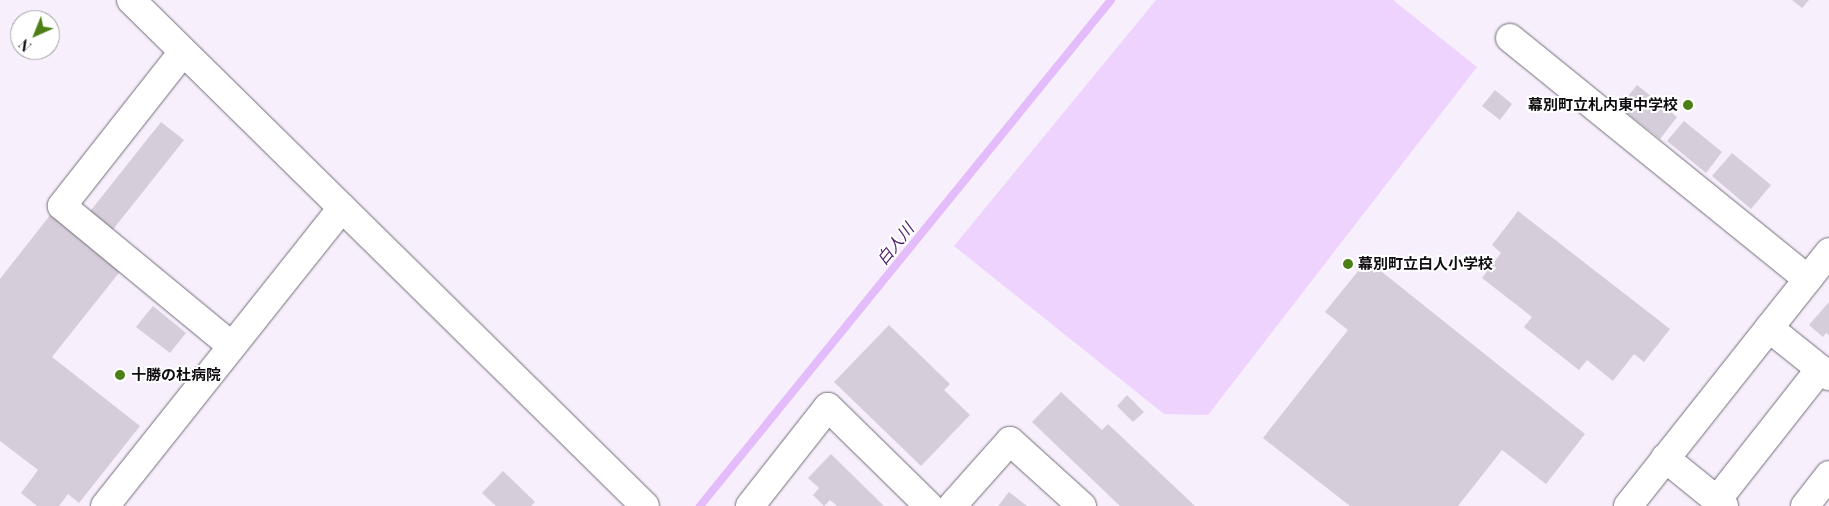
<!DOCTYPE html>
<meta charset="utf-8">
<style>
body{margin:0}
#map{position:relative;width:1829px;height:506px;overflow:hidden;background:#f7effc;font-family:"Playfair Display","Noto Sans JP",serif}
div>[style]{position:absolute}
.green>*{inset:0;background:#efd3ff}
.stream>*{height:8px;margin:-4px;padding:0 4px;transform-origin:4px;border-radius:4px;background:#e4bcfb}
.building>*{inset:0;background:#d5cdd9}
.roads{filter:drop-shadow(0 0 1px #736c77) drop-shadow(0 0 1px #736c77)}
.minor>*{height:28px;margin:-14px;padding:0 14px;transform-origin:14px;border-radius:14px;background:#fff}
.dots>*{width:14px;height:14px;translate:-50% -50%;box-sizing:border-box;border:2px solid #fff;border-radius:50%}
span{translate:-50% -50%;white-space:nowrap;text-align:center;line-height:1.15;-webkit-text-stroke:4px #fff;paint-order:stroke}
.poi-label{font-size:15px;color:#110e12;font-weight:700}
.right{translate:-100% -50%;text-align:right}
.left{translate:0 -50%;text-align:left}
.water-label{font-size:16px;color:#512068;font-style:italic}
.north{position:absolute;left:10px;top:10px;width:50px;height:50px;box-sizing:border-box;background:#fff;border:1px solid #a09fa0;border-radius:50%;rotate:224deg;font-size:14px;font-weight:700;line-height:20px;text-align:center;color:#110e12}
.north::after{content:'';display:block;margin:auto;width:18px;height:22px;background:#4c8016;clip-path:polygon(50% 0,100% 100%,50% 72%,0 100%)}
</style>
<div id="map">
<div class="green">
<div style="clip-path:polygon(1156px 0,1393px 0,1477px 67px,1208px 415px,1164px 414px,954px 246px)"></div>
</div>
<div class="stream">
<div style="left:700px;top:506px;width:652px;rotate:-50.91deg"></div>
</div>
<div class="building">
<div style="clip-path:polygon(1792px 0,1809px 0,1802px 8px)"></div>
<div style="clip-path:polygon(1637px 85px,1677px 117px,1660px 139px,1619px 107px)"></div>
<div style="clip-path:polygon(1495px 90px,1512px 104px,1500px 120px,1482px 106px)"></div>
<div style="clip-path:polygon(1684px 121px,1722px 152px,1706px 173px,1667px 141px)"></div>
<div style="clip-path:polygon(161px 122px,184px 140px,111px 232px,88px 214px)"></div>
<div style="clip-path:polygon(1732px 153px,1771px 185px,1751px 209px,1712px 176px)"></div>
<div style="clip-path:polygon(1518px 211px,1670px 329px,1644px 362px,1634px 354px,1613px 381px,1587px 360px,1579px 370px,1524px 327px,1532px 317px,1482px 278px,1501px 253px,1492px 245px)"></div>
<div style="clip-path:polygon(51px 214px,122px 269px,52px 357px,140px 426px,79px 503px,68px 494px,59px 506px,37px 506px,21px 493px,38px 470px,0 441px,0 279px)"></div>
<div style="clip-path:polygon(1367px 260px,1585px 434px,1546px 484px,1502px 450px,1458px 506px,1350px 506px,1263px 438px,1348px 330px,1325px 312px)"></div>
<div style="clip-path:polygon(1829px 302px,1829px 335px,1826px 333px,1823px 337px,1809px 325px)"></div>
<div style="clip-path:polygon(153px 306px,186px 333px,170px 353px,136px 327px)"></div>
<div style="clip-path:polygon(889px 325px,950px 384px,944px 390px,970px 415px,921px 466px,834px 382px)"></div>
<div style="clip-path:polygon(1061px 392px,1102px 430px,1108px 424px,1195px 506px,1120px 506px,1032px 422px)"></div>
<div style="clip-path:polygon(1127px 395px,1144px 412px,1133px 422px,1117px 406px)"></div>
<div style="clip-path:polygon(831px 454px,884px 506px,837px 506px,830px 500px,824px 506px,813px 495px,819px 488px,808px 478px)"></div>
<div style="clip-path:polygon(503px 471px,535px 502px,531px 506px,496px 506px,482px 493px)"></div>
<div style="clip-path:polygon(1009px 492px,1027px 506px,998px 506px)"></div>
</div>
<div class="roads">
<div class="minor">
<div style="left:131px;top:0;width:721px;rotate:44.55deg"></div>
<div style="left:1510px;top:38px;width:383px;rotate:39deg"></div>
<div style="left:183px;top:52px;width:196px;rotate:128.2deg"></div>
<div style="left:62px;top:206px;width:220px;rotate:39.5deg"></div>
<div style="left:1769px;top:328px;width:77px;rotate:38.7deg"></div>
<div style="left:1665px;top:458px;width:76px;rotate:39.1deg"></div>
<div style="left:1717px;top:500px;width:167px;rotate:-51.8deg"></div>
<div style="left:105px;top:506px;width:381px;rotate:-51.5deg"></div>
<div style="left:750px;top:506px;width:126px;rotate:-51.8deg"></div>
<div style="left:828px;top:407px;width:141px;rotate:44.4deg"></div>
<div style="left:952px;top:506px;width:87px;rotate:-48.3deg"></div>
<div style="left:1010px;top:441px;width:97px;rotate:42.1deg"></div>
<div style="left:1628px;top:506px;width:324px;rotate:-51.6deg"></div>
<div style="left:1805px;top:506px;width:39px;rotate:-52deg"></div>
</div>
</div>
<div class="dots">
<div style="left:1688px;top:105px;background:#4c8016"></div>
<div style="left:1348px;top:264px;background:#4c8016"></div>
<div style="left:120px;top:375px;background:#4c8016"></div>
</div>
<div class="poi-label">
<span class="right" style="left:1678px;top:105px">幕別町立札内東中学校</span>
<span class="left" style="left:1358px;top:264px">幕別町立白人小学校</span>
<span class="left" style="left:131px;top:375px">十勝の杜病院</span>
</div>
<div class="water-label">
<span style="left:895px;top:244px;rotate:-51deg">白人川</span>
</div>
<div class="north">N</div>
</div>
